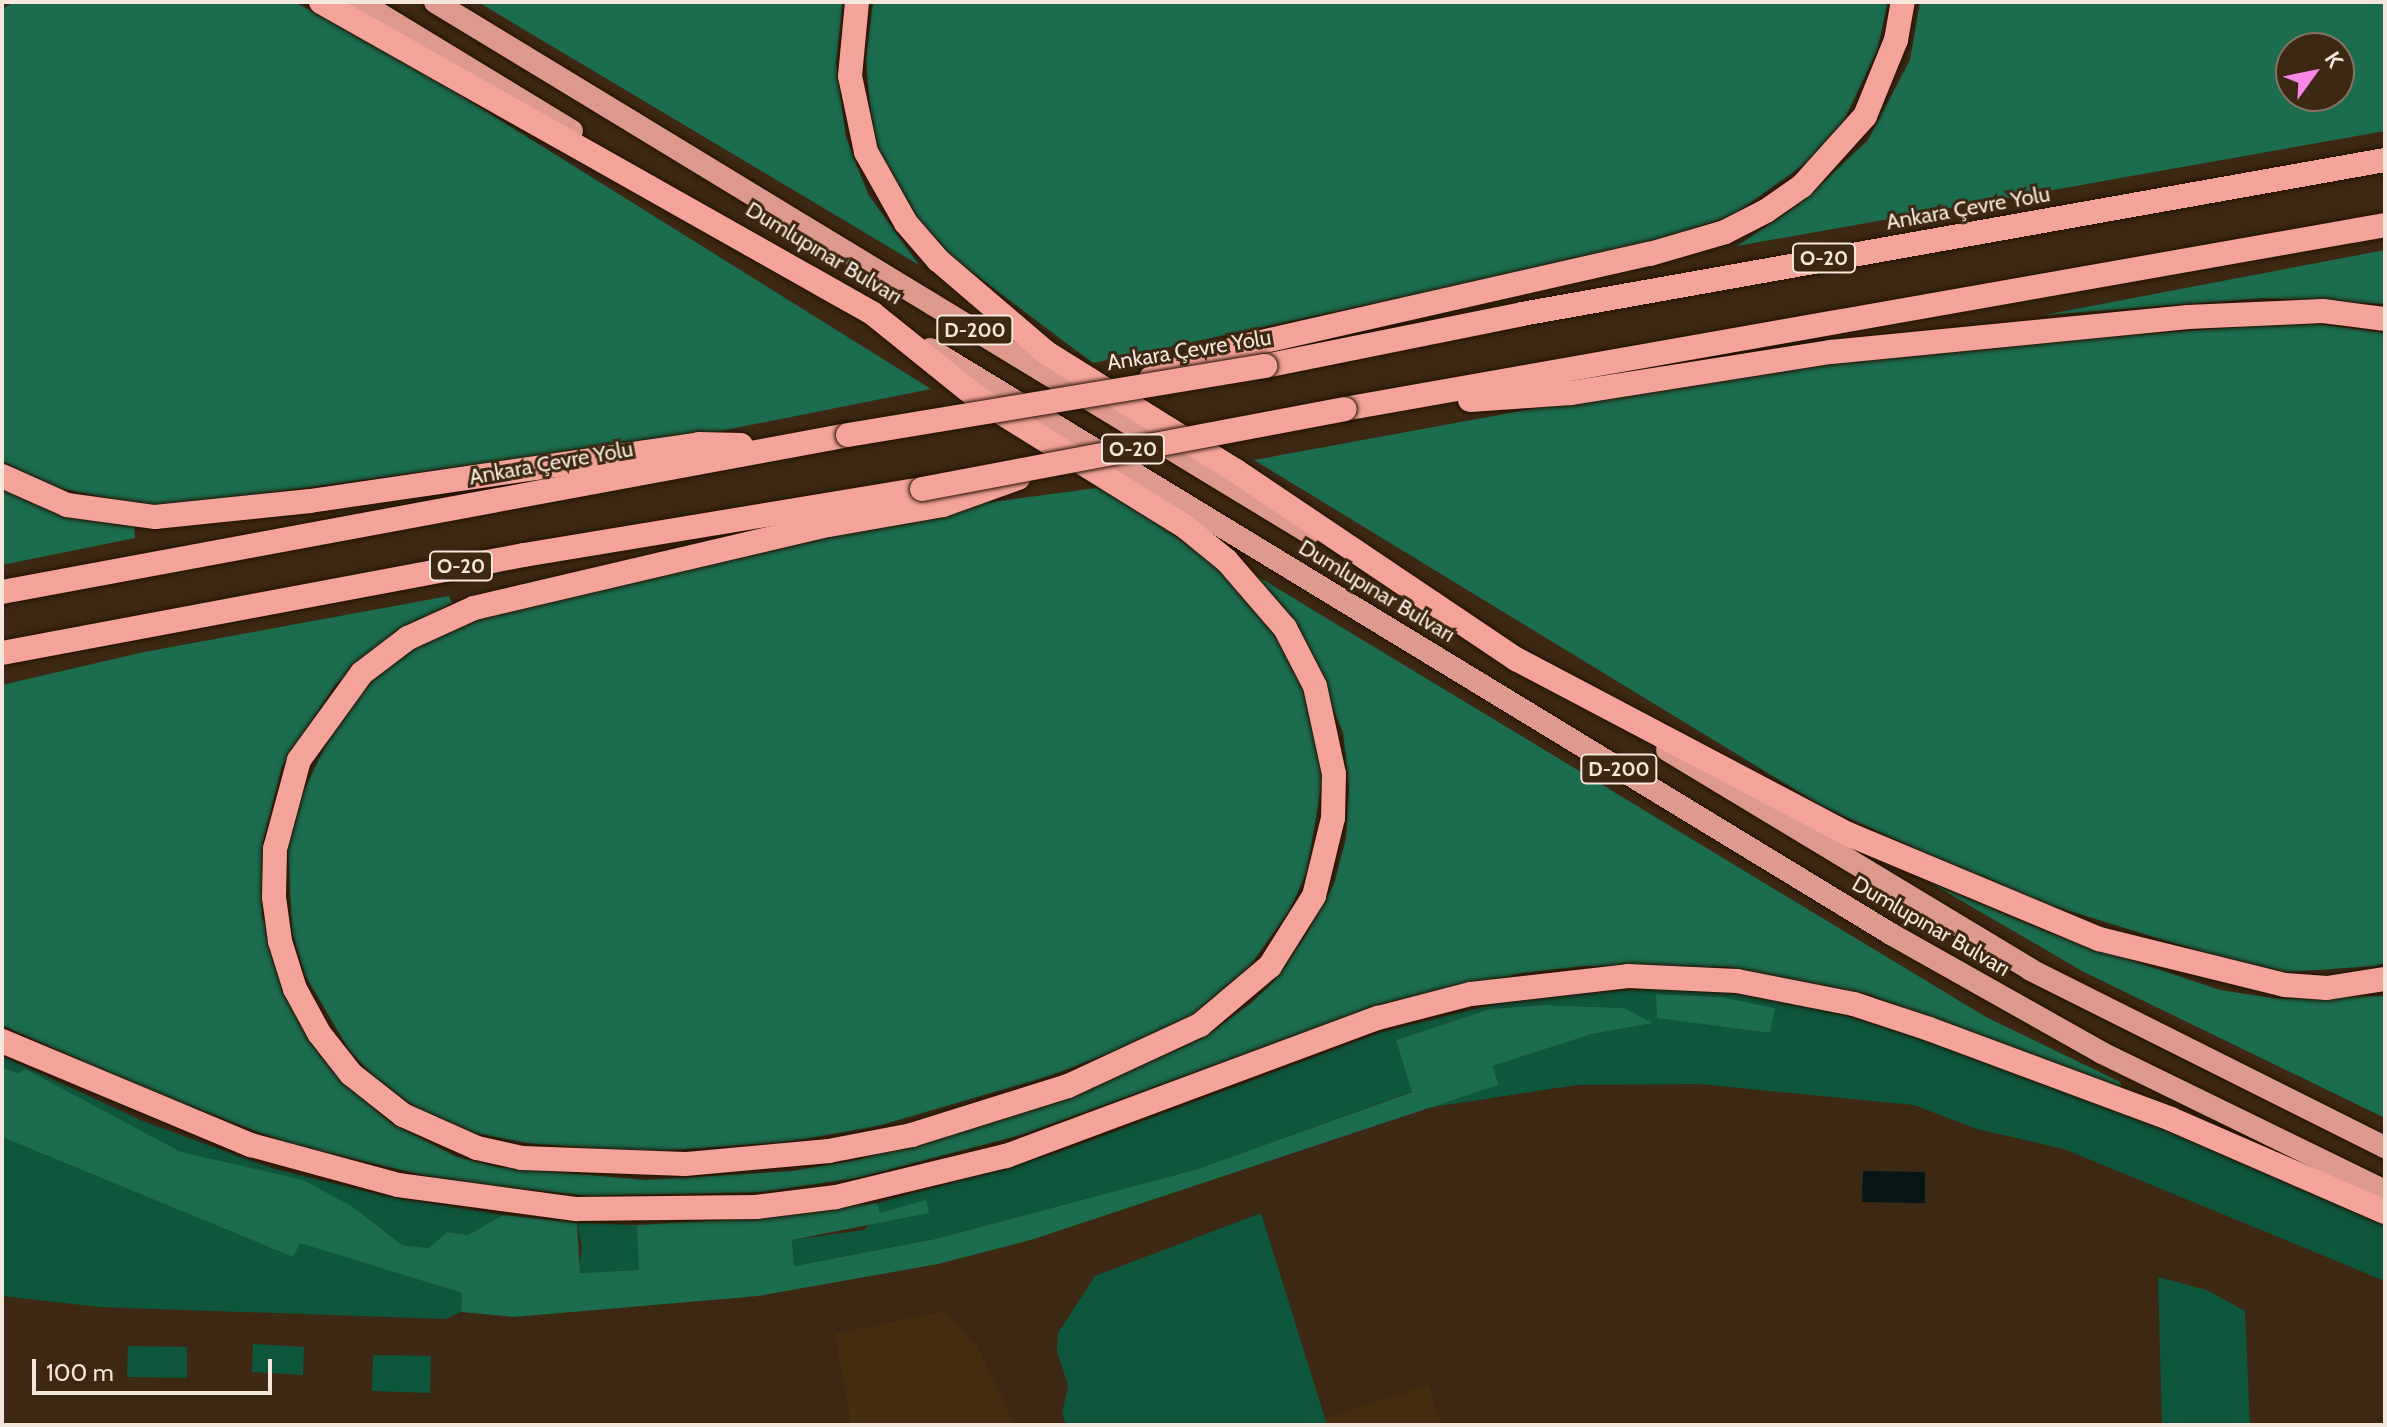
<!DOCTYPE html>
<meta charset="utf-8">
<style>
body{margin:0}
#map{position:relative;width:2387px;height:1427px;overflow:hidden;background:#3c2813;font-family:Cabin,sans-serif}
div>[style]{position:absolute}
.built>*{inset:0;background:#452d11}
.green>*{inset:0;background:#0e573d}
.forest>*{inset:0;background:#1b6d4e}
.water>*{inset:0;background:#061616}
.roads{filter:drop-shadow(0 0 2px #221000) drop-shadow(0 0 2px #221000)}
.trunk>*{height:22px;margin:-11px;padding:0 11px;transform-origin:11px;border-radius:11px;background:#de998e}
.motorway>*{height:24px;margin:-12px;padding:0 12px;transform-origin:12px;border-radius:12px;background:#f3a39a}
.bridges{filter:drop-shadow(0 0 2px #221000) drop-shadow(0 0 2px #221000)}
.motorway-bridge>*{height:24px;margin:-12px;padding:0 12px;transform-origin:12px;border-radius:12px;background:#f3a39a}
span{translate:-50% -50%;white-space:nowrap;text-align:center;line-height:1.15;-webkit-text-stroke:6px #3c2813;paint-order:stroke}
.shield-label span{padding:2px 6px;background:#3c2813;border:2px solid;border-radius:6px;-webkit-text-stroke-width:0}
.shield-label{font-size:20px;color:#f5e7db;font-weight:700}
.street-label{font-size:22px;color:#f5e7db}
.frame{position:absolute;inset:0;border:4px solid #f5e7db;pointer-events:none}
.north{position:absolute;left:2275px;top:32px;width:80px;height:80px;box-sizing:border-box;background:#3c2813;border:2px solid #867463;border-radius:50%;rotate:57deg;font-size:22px;font-weight:700;line-height:32px;text-align:center;color:#f5e7db}
.north::after{content:'';display:block;margin:auto;width:28px;height:36px;background:#f987e8;clip-path:polygon(50% 0,100% 100%,50% 72%,0 100%)}
.scale{position:absolute;left:32px;top:1359px;width:240px;height:36px;box-sizing:border-box;border:4px solid #f5e7db;border-top:0;padding-left:10px;font-size:24px;line-height:28px;white-space:nowrap;color:#f5e7db;-webkit-text-stroke:6px #3c2813;paint-order:stroke}
</style>
<div id="map">
<div class="built">
<div style="clip-path:polygon(944px 1311px,977px 1346px,1015px 1425px,851px 1425px,835px 1334px)"></div>
<div style="clip-path:polygon(1429px 1385px,1441px 1425px,1327px 1425px,1325px 1418px)"></div>
</div>
<div class="green">
<div style="clip-path:polygon(evenodd,1643px 989px,1721px 991px,1826px 1010px,1932px 1041px,2195px 1140px,2385px 1226px,2385px 1281px,2064px 1149px,1977px 1129px,1914px 1105px,1699px 1084px,1577px 1085px,1426px 1108px,1497px 1085px,1493px 1066px,1592px 1034px,1652px 1023px,1624px 1008px,1544px 1005px,1490px 1009px,1396px 1040px,1413px 1091px,1198px 1169px,935px 1239px,793px 1266px,792px 1240px,864px 1230px,879px 1213px,877px 1203px,1054px 1154px,1381px 1032px,1519px 998px,1643px 989px,1657px 994px,1721px 997px,1775px 1008px,1769px 1033px,1657px 1017px,1657px 994px)"></div>
<div style="clip-path:polygon(2px 1056px,145px 1122px,275px 1169px,385px 1196px,503px 1215px,468px 1235px,447px 1232px,429px 1248px,402px 1245px,353px 1207px,181px 1152px,26px 1069px,18px 1073px,2px 1067px)"></div>
<div style="clip-path:polygon(2px 1137px,293px 1257px,299px 1242px,462px 1293px,461px 1312px,446px 1319px,99px 1307px,2px 1296px)"></div>
<div style="clip-path:polygon(1261px 1213px,1327px 1425px,1067px 1425px,1062px 1414px,1068px 1386px,1057px 1351px,1058px 1333px,1095px 1276px)"></div>
<div style="clip-path:polygon(577px 1223px,637px 1225px,640px 1270px,579px 1273px,582px 1247px)"></div>
<div style="clip-path:polygon(2158px 1277px,2207px 1290px,2245px 1311px,2250px 1425px,2162px 1425px)"></div>
<div style="clip-path:polygon(253px 1344px,304px 1347px,303px 1375px,252px 1372px)"></div>
<div style="clip-path:polygon(128px 1346px,187px 1347px,187px 1378px,127px 1377px)"></div>
<div style="clip-path:polygon(373px 1355px,431px 1356px,430px 1393px,372px 1391px)"></div>
</div>
<div class="forest">
<div style="clip-path:polygon(14px 2px,294px 2px,391px 52px,931px 389px,720px 431px,157px 508px,44px 485px,2px 461px,2px 9px)"></div>
<div style="clip-path:polygon(478px 2px,843px 2px,836px 63px,846px 137px,868px 194px,919px 265px)"></div>
<div style="clip-path:polygon(873px 2px,1888px 2px,1877px 51px,1844px 120px,1816px 156px,1733px 215px,1640px 247px,1093px 363px,933px 243px,900px 197px,878px 149px,870px 108px,866px 59px)"></div>
<div style="clip-path:polygon(evenodd,1920px 2px,2385px 2px,2385px 131px,1737px 246px,1802px 202px,1868px 140px,1910px 60px,1920px 2px,2291px 48px,2339px 48px,2339px 96px,2291px 96px,2291px 48px)"></div>
<div style="clip-path:polygon(2385px 250px,2385px 304px,2264px 298px,2044px 315px)"></div>
<div style="clip-path:polygon(2303px 322px,2385px 333px,2385px 963px,2376px 966px,2287px 972px,2225px 959px,2034px 900px,1974px 875px,1822px 806px,1254px 460px,1531px 409px,1872px 355px)"></div>
<div style="clip-path:polygon(1104px 487px,1227px 572px,1275px 633px,1308px 699px,1317px 735px,1322px 781px,1307px 871px,1290px 910px,1249px 967px,1194px 1014px,1155px 1036px,1049px 1076px,878px 1126px,787px 1142px,640px 1152px,527px 1143px,471px 1132px,418px 1109px,378px 1081px,349px 1050px,305px 975px,292px 932px,288px 848px,294px 811px,337px 722px,389px 662px,417px 643px,488px 613px,961px 506px)"></div>
<div style="clip-path:polygon(2px 489px,134px 524px,135px 538px,2px 565px)"></div>
<div style="clip-path:polygon(1252px 573px,1986px 1017px,2120px 1082px,2122px 1089px,2117px 1092px,1868px 994px,1728px 967px,1584px 966px,1522px 973px,1393px 1001px,1021px 1135px,857px 1178px,760px 1192px,590px 1196px,449px 1181px,289px 1144px,127px 1082px,2px 1025px,2px 685px,144px 652px,449px 596px,452px 603px,403px 630px,335px 685px,282px 767px,263px 842px,262px 914px,284px 994px,333px 1072px,391px 1123px,457px 1157px,498px 1167px,646px 1180px,792px 1171px,857px 1160px,1086px 1091px,1203px 1038px,1251px 1003px,1274px 981px,1306px 935px,1334px 884px,1346px 838px,1349px 787px,1343px 732px,1304px 641px)"></div>
<div style="clip-path:polygon(1929px 882px,2050px 933px,2220px 990px,2279px 999px,2385px 996px,2385px 1118px,2084px 972px)"></div>
<div style="clip-path:polygon(1656px 994px,1721px 997px,1775px 1008px,1770px 1033px,1657px 1018px)"></div>
<div style="clip-path:polygon(1544px 1005px,1624px 1008px,1653px 1023px,1592px 1034px,1493px 1066px,1498px 1085px,1034px 1239px,938px 1264px,758px 1296px,514px 1317px,461px 1312px,462px 1293px,300px 1243px,293px 1257px,2px 1137px,2px 1067px,18px 1073px,26px 1069px,181px 1152px,303px 1180px,353px 1207px,402px 1245px,429px 1248px,447px 1232px,468px 1235px,503px 1215px,577px 1223px,580px 1273px,639px 1270px,637px 1225px,761px 1218px,877px 1203px,880px 1213px,926px 1200px,929px 1213px,792px 1240px,794px 1266px,935px 1239px,1198px 1169px,1412px 1092px,1396px 1040px,1490px 1009px)"></div>
</div>
<div class="water">
<div style="clip-path:polygon(1863px 1171px,1925px 1172px,1925px 1203px,1862px 1202px)"></div>
</div>
<div class="roads">
<div class="trunk">
<div style="left:360px;top:2px;width:248px;rotate:31.3deg"></div>
<div style="left:435px;top:2px;width:1023px;rotate:31.28deg"></div>
<div style="left:930px;top:349px;width:1125px;rotate:31.33deg"></div>
<div style="left:1891px;top:934px;width:242px;rotate:29.4deg"></div>
<div style="left:2102px;top:1053px;width:315px;rotate:26deg"></div>
<div style="left:1667px;top:750px;width:425px;rotate:31.1deg"></div>
<div style="left:2031px;top:970px;width:396px;rotate:26.6deg"></div>
</div>
<div class="motorway">
<div style="left:321px;top:2px;width:633px;rotate:29.44deg"></div>
<div style="left:872px;top:313px;width:137px;rotate:38.8deg"></div>
<div style="left:979px;top:399px;width:241px;rotate:31.8deg"></div>
<div style="left:1184px;top:526px;width:55px;rotate:39.1deg"></div>
<div style="left:1227px;top:561px;width:89px;rotate:49.1deg"></div>
<div style="left:1285px;top:628px;width:65px;rotate:62.7deg"></div>
<div style="left:1315px;top:686px;width:90px;rotate:77.8deg"></div>
<div style="left:1334px;top:774px;width:44px;rotate:91.3deg"></div>
<div style="left:1333px;top:818px;width:80px;rotate:103.7deg"></div>
<div style="left:1314px;top:896px;width:83px;rotate:122.2deg"></div>
<div style="left:1270px;top:966px;width:92px;rotate:139.9deg"></div>
<div style="left:1200px;top:1025px;width:145px;rotate:155.2deg"></div>
<div style="left:1068px;top:1086px;width:164px;rotate:162.6deg"></div>
<div style="left:912px;top:1135px;width:85px;rotate:169.1deg"></div>
<div style="left:829px;top:1151px;width:145px;rotate:174.8deg"></div>
<div style="left:685px;top:1164px;width:163px;rotate:-177.9deg"></div>
<div style="left:522px;top:1158px;width:46px;rotate:-167.5deg"></div>
<div style="left:477px;top:1148px;width:81px;rotate:-156deg"></div>
<div style="left:403px;top:1115px;width:66px;rotate:-141.7deg"></div>
<div style="left:351px;top:1074px;width:52px;rotate:-128deg"></div>
<div style="left:319px;top:1033px;width:50px;rotate:-118.6deg"></div>
<div style="left:295px;top:989px;width:50px;rotate:-107.4deg"></div>
<div style="left:280px;top:941px;width:44px;rotate:-97.8deg"></div>
<div style="left:274px;top:897px;width:48px;rotate:-88.8deg"></div>
<div style="left:275px;top:849px;width:92px;rotate:-74.9deg"></div>
<div style="left:299px;top:760px;width:107px;rotate:-54.1deg"></div>
<div style="left:362px;top:673px;width:58px;rotate:-37.3deg"></div>
<div style="left:408px;top:638px;width:72px;rotate:-24.4deg"></div>
<div style="left:474px;top:608px;width:365px;rotate:-13.2deg"></div>
<div style="left:829px;top:525px;width:116px;rotate:-10deg"></div>
<div style="left:943px;top:505px;width:80px;rotate:-19.8deg"></div>
<div style="left:857px;top:2px;width:74px;rotate:95.4deg"></div>
<div style="left:850px;top:76px;width:78px;rotate:78.1deg"></div>
<div style="left:866px;top:152px;width:81px;rotate:60.6deg"></div>
<div style="left:906px;top:223px;width:49px;rotate:49.1deg"></div>
<div style="left:938px;top:260px;width:143px;rotate:40.5deg"></div>
<div style="left:1047px;top:353px;width:223px;rotate:32deg"></div>
<div style="left:1236px;top:471px;width:337px;rotate:33.9deg"></div>
<div style="left:1516px;top:659px;width:375px;rotate:27.8deg"></div>
<div style="left:1848px;top:834px;width:272px;rotate:22.7deg"></div>
<div style="left:2099px;top:939px;width:192px;rotate:13.9deg"></div>
<div style="left:2285px;top:985px;width:42px;rotate:4.1deg"></div>
<div style="left:2327px;top:988px;width:59px;rotate:-8.8deg"></div>
<div style="left:1265px;top:366px;width:262px;rotate:-11.4deg"></div>
<div style="left:1522px;top:314px;width:877px;rotate:-10.12deg"></div>
<div style="left:1151px;top:378px;width:93px;rotate:-19.4deg"></div>
<div style="left:1239px;top:347px;width:421px;rotate:-12.8deg"></div>
<div style="left:1650px;top:254px;width:78px;rotate:-16.3deg"></div>
<div style="left:1725px;top:232px;width:46px;rotate:-27.1deg"></div>
<div style="left:1766px;top:211px;width:44px;rotate:-34.8deg"></div>
<div style="left:1802px;top:186px;width:94px;rotate:-48deg"></div>
<div style="left:1865px;top:116px;width:82px;rotate:-67.8deg"></div>
<div style="left:1896px;top:40px;width:39px;rotate:-80deg"></div>
<div style="left:1470px;top:400px;width:101px;rotate:-4deg"></div>
<div style="left:1571px;top:393px;width:263px;rotate:-9deg"></div>
<div style="left:1831px;top:352px;width:359px;rotate:-5.6deg"></div>
<div style="left:2188px;top:317px;width:135px;rotate:-2.5deg"></div>
<div style="left:2323px;top:311px;width:63px;rotate:7.4deg"></div>
<div style="left:1344px;top:409px;width:1057px;rotate:-10.02deg"></div>
<div style="left:2px;top:476px;width:71px;rotate:24deg"></div>
<div style="left:67px;top:505px;width:89px;rotate:7.8deg"></div>
<div style="left:155px;top:517px;width:156px;rotate:-5.9deg"></div>
<div style="left:310px;top:501px;width:393px;rotate:-8.3deg"></div>
<div style="left:699px;top:444px;width:42px;rotate:1.4deg"></div>
<div style="left:2px;top:592px;width:860px;rotate:-10.51deg"></div>
<div style="left:2px;top:653px;width:531px;rotate:-10.63deg"></div>
<div style="left:524px;top:555px;width:403px;rotate:-9.4deg"></div>
<div style="left:2px;top:1041px;width:270px;rotate:22.7deg"></div>
<div style="left:251px;top:1145px;width:152px;rotate:15.2deg"></div>
<div style="left:398px;top:1185px;width:180px;rotate:7.7deg"></div>
<div style="left:576px;top:1209px;width:180px;rotate:-0.6deg"></div>
<div style="left:756px;top:1207px;width:81px;rotate:-7.1deg"></div>
<div style="left:836px;top:1197px;width:175px;rotate:-13.6deg"></div>
<div style="left:1006px;top:1156px;width:397px;rotate:-20.4deg"></div>
<div style="left:1378px;top:1018px;width:96px;rotate:-14.5deg"></div>
<div style="left:1471px;top:994px;width:158px;rotate:-6.5deg"></div>
<div style="left:1628px;top:976px;width:109px;rotate:2.6deg"></div>
<div style="left:1737px;top:981px;width:119px;rotate:11.1deg"></div>
<div style="left:1854px;top:1004px;width:79px;rotate:18.4deg"></div>
<div style="left:1929px;top:1029px;width:258px;rotate:20.4deg"></div>
<div style="left:2171px;top:1119px;width:233px;rotate:23.5deg"></div>
</div>
</div>
<div class="bridges">
<div class="motorway-bridge">
<div style="left:848px;top:435px;width:423px;rotate:-9.4deg"></div>
<div style="left:922px;top:489px;width:430px;rotate:-10.7deg"></div>
</div>
</div>
<div class="shield-label">
<span style="left:1824px;top:258px">O-20</span>
<span style="left:975px;top:330px">D-200</span>
<span style="left:1133px;top:449px">O-20</span>
<span style="left:461px;top:566px">O-20</span>
<span style="left:1619px;top:769px">D-200</span>
</div>
<div class="street-label">
<span style="left:1968px;top:208px;rotate:-10deg">Ankara Çevre Yolu</span>
<span style="left:824px;top:253px;rotate:31deg">Dumlupınar Bulvarı</span>
<span style="left:1189px;top:350px;rotate:-9deg">Ankara Çevre Yolu</span>
<span style="left:551px;top:463px;rotate:-10deg">Ankara Çevre Yolu</span>
<span style="left:1377px;top:591px;rotate:31deg">Dumlupınar Bulvarı</span>
<span style="left:1931px;top:926px;rotate:30deg">Dumlupınar Bulvarı</span>
</div>
<div class="frame"></div>
<div class="north">K</div>
<div class="scale">100 m</div>
</div>
